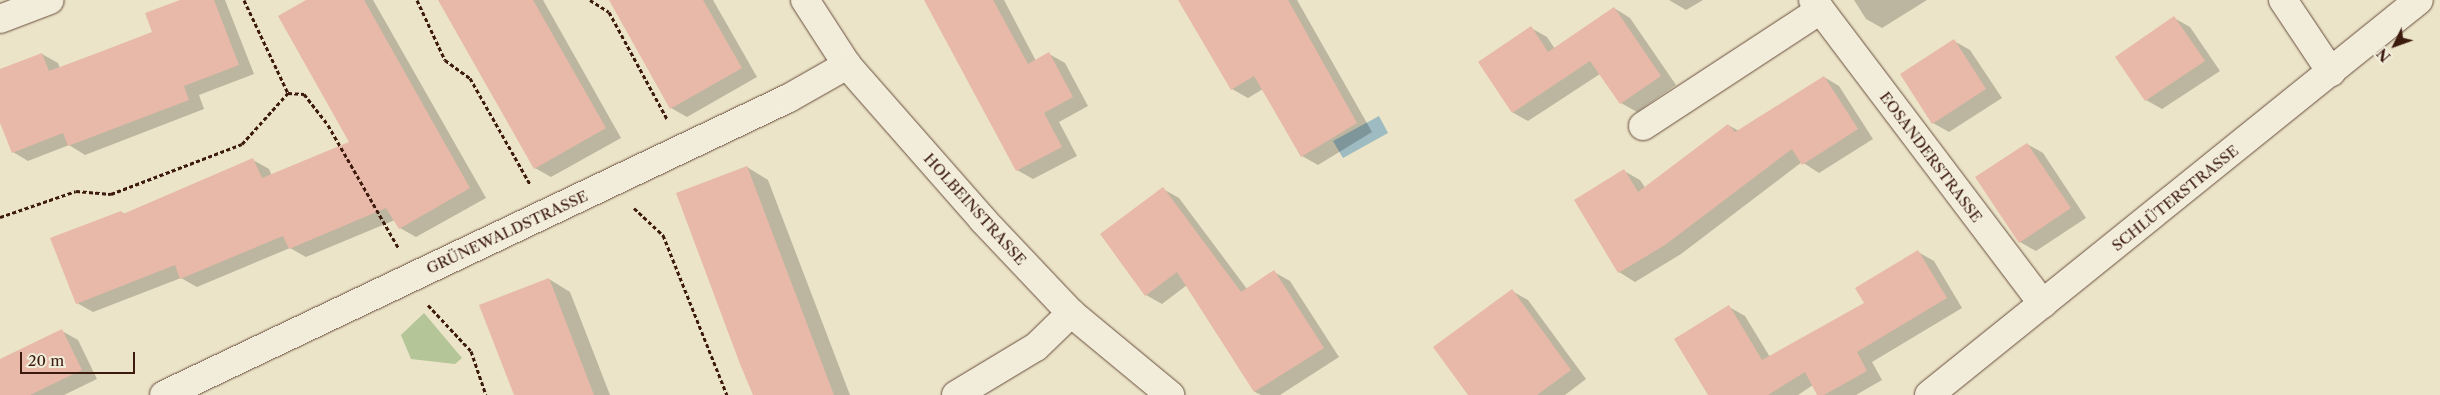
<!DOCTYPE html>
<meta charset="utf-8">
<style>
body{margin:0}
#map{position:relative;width:2440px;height:395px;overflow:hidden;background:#ebe4c8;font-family:"Libre Caslon Text",serif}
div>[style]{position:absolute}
.green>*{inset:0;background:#b4c598}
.water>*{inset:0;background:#9ebbc1}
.shadow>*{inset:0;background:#0003}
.building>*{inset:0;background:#e8b9a8}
.path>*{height:3px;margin-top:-1.5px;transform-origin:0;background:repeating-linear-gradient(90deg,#3c1a0d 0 4px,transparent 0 6.5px)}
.roads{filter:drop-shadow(0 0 1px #684c3c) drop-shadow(0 0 1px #684c3c)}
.minor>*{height:28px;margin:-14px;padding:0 14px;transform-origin:14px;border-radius:14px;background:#f2eddb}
span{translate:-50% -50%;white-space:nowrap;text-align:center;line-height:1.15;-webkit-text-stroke:4.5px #f2eddb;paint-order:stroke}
.street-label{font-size:15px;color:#3c1a0d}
.north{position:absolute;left:2370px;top:20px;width:50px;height:50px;-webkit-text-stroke:4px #f2eddb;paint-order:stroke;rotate:228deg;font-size:14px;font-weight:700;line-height:20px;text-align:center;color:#3c1a0d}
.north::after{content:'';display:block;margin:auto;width:18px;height:22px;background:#3c1a0d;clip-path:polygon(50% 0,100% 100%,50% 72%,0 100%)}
.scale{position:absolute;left:20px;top:352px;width:115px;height:22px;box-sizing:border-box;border:2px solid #3c1a0d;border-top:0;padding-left:6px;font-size:15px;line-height:18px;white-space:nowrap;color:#3c1a0d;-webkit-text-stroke:4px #f2eddb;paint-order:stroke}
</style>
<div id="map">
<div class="green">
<div style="clip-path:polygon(424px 313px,462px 358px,455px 364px,411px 359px,401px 335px)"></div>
</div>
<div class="water">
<div style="clip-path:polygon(1379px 116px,1388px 133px,1343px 158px,1333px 141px)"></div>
</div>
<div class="shadow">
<div style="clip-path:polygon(183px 0,225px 0,254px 74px,199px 95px,204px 109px,85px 155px,69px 145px,28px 161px,13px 152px,0 119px,0 70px,42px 54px,58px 63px,60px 68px,154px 32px)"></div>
<div style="clip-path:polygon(309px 0,373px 0,486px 198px,416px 237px,400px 228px,395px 220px,306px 257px,290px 248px,197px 287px,181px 278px,93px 312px,77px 303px,121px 212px,125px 214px,253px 160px,269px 169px,272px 176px,351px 142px)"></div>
<div style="clip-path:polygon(440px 0,543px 0,621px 138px,551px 177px,535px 168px)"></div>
<div style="clip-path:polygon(610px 0,713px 0,757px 77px,687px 117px,671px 108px)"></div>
<div style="clip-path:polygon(925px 0,1004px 0,1036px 61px,1049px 54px,1065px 63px,1088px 106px,1059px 122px,1077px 156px,1033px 179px,1017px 170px)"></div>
<div style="clip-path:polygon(1180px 0,1297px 0,1372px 132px,1318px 165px,1302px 156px,1263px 89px,1248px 98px,1232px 89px)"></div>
<div style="clip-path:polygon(1669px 0,1703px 0,1686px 10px)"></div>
<div style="clip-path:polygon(1854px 0,1927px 0,1882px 28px,1866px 19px)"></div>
<div style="clip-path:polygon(1614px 8px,1630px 18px,1676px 85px,1637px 112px,1621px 103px,1600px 74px,1528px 121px,1512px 112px,1531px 28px,1547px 37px,1555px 49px)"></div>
<div style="clip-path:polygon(2174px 18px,2190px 27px,2220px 71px,2162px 109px,2146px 100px)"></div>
<div style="clip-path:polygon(1954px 41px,1970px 50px,2002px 98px,1949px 132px,1933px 123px)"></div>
<div style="clip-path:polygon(1824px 77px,1839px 86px,1873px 139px,1819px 173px,1802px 162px,1681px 254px,1635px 282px,1619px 272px,1624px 171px,1640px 180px,1646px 189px,1728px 125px,1739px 131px)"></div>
<div style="clip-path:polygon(2027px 144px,2043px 153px,2086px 218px,2036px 251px,2020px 242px)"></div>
<div style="clip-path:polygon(747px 167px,768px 180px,850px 395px,755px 395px)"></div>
<div style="clip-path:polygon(1163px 189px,1179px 198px,1247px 289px,1274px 272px,1290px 281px,1339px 357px,1280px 395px,1261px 395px,1255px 392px,1187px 285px,1162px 304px,1146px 295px)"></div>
<div style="clip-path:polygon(1918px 252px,1934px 261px,1962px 308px,1872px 362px,1882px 380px,1856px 395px,1819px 395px,1813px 385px,1798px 395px,1709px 395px,1729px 307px,1745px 316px,1770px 357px,1865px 303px)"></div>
<div style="clip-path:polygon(549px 279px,570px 292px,610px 395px,515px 395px)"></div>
<div style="clip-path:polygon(1512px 291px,1528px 300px,1586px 379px,1565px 395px,1470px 395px)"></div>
<div style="clip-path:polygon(62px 331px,78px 340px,97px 379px,64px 395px,0 395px,0 360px)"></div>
</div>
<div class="building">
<div style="clip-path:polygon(180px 0,214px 0,239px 65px,184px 86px,189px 100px,68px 146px,63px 133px,12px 153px,0 123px,0 69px,42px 53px,49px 71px,92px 55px,152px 32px,145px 13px)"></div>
<div style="clip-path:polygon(306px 0,364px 0,470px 188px,399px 229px,386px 208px,289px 249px,283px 236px,180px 279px,175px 265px,76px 304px,50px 238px,121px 211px,123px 214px,253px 158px,262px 178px,349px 142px,278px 16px)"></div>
<div style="clip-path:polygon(438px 0,533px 0,606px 128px,534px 169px)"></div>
<div style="clip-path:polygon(609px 0,703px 0,742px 68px,670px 109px)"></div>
<div style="clip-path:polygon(924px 0,993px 0,1028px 64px,1049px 52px,1073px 97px,1044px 113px,1062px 147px,1016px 171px)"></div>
<div style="clip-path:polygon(1178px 0,1288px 0,1357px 123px,1301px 157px,1254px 76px,1231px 90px)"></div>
<div style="clip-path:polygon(1614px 7px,1661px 76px,1620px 104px,1590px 61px,1512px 113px,1478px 62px,1531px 26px,1548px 52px)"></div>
<div style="clip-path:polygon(2174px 16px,2205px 61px,2145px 101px,2115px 57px)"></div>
<div style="clip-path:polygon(1954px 39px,1986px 89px,1932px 124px,1900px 74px)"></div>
<div style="clip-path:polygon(1824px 76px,1858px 129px,1802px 165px,1792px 149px,1665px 245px,1618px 273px,1574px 200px,1624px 169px,1638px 192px,1728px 124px,1735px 132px)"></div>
<div style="clip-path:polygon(2027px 143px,2071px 208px,2019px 243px,1975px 177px)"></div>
<div style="clip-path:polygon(747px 166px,834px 395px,753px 395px,740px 364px,676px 193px)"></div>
<div style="clip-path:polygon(1163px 187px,1241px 292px,1274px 270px,1324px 348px,1254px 392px,1177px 272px,1145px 296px,1100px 234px)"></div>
<div style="clip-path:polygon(1918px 250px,1947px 298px,1857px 352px,1867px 371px,1824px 395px,1817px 395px,1805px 372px,1768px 395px,1708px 395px,1674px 339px,1729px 305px,1762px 360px,1864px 303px,1855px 288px)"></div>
<div style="clip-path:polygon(549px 278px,594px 395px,514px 395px,479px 305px)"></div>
<div style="clip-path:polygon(1512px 289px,1571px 370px,1537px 395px,1468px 395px,1433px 347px)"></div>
<div style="clip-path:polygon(62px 329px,82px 370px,30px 395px,0 395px,0 359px)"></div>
</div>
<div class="path">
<div style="left:244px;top:0;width:103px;rotate:64.7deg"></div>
<div style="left:288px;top:93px;width:16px;rotate:4deg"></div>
<div style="left:304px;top:94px;width:39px;rotate:52deg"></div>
<div style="left:328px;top:125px;width:141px;rotate:60.2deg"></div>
<div style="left:417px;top:0;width:66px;rotate:65deg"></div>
<div style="left:445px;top:60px;width:31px;rotate:36deg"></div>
<div style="left:470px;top:78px;width:122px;rotate:60.5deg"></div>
<div style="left:590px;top:0;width:22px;rotate:32deg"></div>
<div style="left:609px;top:12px;width:122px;rotate:61.5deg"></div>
<div style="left:634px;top:208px;width:40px;rotate:43deg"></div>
<div style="left:663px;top:235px;width:172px;rotate:68.2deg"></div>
<div style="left:0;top:217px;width:80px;rotate:-18.9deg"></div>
<div style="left:76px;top:191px;width:35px;rotate:5deg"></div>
<div style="left:111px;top:194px;width:140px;rotate:-20.9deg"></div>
<div style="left:242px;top:144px;width:69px;rotate:-48deg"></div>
<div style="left:428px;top:305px;width:63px;rotate:46.9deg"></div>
<div style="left:471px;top:351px;width:46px;rotate:71.2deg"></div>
</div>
<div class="roads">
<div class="minor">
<div style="left:805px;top:0;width:77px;rotate:57.1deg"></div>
<div style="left:847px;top:65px;width:206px;rotate:48.7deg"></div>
<div style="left:983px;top:220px;width:128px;rotate:46.6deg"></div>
<div style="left:1071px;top:313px;width:129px;rotate:39.6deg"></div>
<div style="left:1813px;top:0;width:381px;rotate:52.9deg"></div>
<div style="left:2283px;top:0;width:87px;rotate:56.3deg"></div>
<div style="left:0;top:19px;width:53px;rotate:-20.8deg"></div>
<div style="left:1643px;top:126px;width:212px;rotate:-33.2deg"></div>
<div style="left:164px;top:395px;width:692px;rotate:-25.42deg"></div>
<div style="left:789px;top:98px;width:67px;rotate:-29.6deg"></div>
<div style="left:956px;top:395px;width:93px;rotate:-31deg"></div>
<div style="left:1036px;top:347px;width:49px;rotate:-44.2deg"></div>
<div style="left:1929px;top:395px;width:629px;rotate:-38.87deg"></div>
</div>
</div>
<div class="street-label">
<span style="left:1931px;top:157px;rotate:53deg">EOSANDERSTRASSE</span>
<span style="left:2175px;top:198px;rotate:-39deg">SCHLÜTERSTRASSE</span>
<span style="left:975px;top:209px;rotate:48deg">HOLBEINSTRASSE</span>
<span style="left:507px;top:232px;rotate:-25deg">GRÜNEWALDSTRASSE</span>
</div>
<div class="north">N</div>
<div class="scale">20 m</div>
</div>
